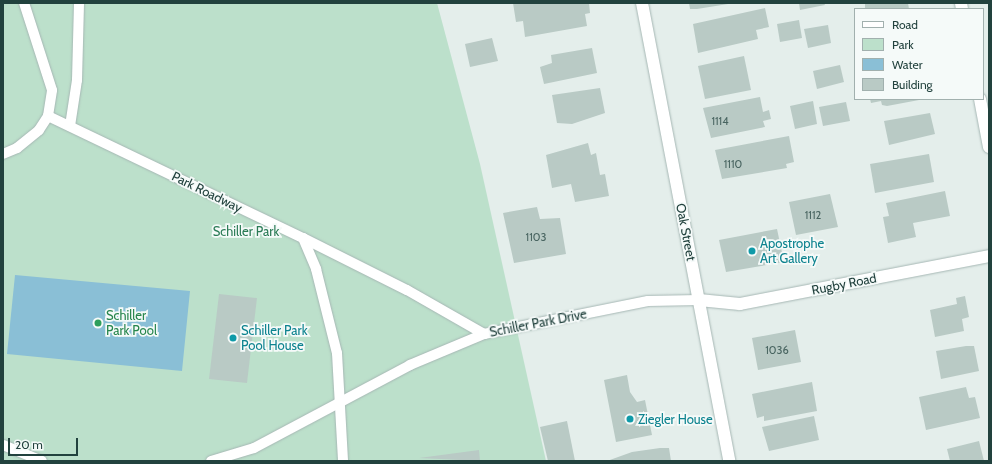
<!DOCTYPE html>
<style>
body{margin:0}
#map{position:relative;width:992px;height:464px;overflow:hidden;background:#e4eeeb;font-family:Cabin,sans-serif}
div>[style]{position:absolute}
.green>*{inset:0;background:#bce0cb}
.water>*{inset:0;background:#8abfd6}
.building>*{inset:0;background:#b9cac5}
.roads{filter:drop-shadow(0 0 1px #a6b7b4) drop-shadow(0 0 1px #a6b7b4)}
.service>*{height:10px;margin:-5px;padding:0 5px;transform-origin:5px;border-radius:5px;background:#fff}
.minor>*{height:12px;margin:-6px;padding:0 6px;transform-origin:6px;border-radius:6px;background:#fff}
.dots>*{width:11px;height:11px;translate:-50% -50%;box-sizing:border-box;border:2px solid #f5faf9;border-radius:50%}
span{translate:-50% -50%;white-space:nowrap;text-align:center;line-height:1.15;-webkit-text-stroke:3.5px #f5faf9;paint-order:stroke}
.number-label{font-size:11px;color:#486460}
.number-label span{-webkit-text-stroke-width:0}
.street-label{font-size:13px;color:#22423e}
.park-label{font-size:13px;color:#2a7b55}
.culture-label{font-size:13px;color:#0d838f}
.left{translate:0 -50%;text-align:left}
.leisure-label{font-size:13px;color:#27864d}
.frame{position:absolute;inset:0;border:4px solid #22423e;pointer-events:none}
.legend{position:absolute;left:854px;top:8px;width:130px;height:92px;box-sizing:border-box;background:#f5faf9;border:1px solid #a1b0ae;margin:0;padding:5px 7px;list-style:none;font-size:12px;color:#22423e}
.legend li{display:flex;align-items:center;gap:8px;height:20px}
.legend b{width:20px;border:1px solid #a1b0ae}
.scale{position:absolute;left:8px;top:438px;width:70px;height:18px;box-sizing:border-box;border:2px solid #22423e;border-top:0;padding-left:5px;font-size:12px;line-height:14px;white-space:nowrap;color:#22423e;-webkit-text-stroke:3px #f5faf9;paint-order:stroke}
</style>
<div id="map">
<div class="green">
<div style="clip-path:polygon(3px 3px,437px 3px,480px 164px,546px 461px,3px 461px)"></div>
</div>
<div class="water">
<div style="clip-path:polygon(15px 275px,190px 291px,182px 371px,7px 354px)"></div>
</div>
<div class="building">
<div style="clip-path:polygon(513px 3px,589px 3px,590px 13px,585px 14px,587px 26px,525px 37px,523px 21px,516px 22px)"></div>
<div style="clip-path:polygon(689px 3px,728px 3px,728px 4px,697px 9px,690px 9px)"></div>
<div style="clip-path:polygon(799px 3px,824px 3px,825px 5px,800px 10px)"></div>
<div style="clip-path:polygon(865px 3px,908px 3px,909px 9px,865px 9px)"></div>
<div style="clip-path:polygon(765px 8px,769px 27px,756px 30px,758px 39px,698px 53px,693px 24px)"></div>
<div style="clip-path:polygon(799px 20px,802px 38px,780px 42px,777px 24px)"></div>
<div style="clip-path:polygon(828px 25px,831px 43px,808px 48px,804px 29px)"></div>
<div style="clip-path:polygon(492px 38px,498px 61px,470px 67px,465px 44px)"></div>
<div style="clip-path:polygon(592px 48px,597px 73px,544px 84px,540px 67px,552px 63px,551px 55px)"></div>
<div style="clip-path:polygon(744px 56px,751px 90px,705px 99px,698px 66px)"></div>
<div style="clip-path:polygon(840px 65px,844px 82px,817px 89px,813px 71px)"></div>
<div style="clip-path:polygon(600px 88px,605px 113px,572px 124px,557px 123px,552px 95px)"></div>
<div style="clip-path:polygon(760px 97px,763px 112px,769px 110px,771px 119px,763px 121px,765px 127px,711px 138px,703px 108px)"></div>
<div style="clip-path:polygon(870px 99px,919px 99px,919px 100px,887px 106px,882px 105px,881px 101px,871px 103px)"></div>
<div style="clip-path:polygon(813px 101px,817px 124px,795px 129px,790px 106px)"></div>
<div style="clip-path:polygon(846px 102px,850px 121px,823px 126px,819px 107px)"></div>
<div style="clip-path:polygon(930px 113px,935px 134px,889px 145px,884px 121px)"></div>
<div style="clip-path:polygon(789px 136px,794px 162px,786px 164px,787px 168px,722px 179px,715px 150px)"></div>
<div style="clip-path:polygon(588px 143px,591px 155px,596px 153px,600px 175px,605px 174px,609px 196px,575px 202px,571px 184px,552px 188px,546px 155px)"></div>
<div style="clip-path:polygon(929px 154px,934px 182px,875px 193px,870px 164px)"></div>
<div style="clip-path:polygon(945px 191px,950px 216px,913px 223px,916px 237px,888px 243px,883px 217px,889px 216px,886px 203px)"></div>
<div style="clip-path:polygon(830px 194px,838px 227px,796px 235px,789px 202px)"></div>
<div style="clip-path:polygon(537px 207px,540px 219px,560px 218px,566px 254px,514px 263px,503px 213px)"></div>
<div style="clip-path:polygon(777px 229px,784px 262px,726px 272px,719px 240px)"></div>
<div style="clip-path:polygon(219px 294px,257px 298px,247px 383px,209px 379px)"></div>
<div style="clip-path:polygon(965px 296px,969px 317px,962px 319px,964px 331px,935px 337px,930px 310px,957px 304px,956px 298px)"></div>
<div style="clip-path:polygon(795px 330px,801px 362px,758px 370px,752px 338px)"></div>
<div style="clip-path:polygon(966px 346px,974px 346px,979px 371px,941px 379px,936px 351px)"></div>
<div style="clip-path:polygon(627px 375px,630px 392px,637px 402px,645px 400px,652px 435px,616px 442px,604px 380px)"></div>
<div style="clip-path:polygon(812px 382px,817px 411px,764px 421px,764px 416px,757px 418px,752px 394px)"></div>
<div style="clip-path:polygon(966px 387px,969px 398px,975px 397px,980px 418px,926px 430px,919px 397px)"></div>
<div style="clip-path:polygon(814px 416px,819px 440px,769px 451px,762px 427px)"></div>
<div style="clip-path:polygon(567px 421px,575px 461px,548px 461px,540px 427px)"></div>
<div style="clip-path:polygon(979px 441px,984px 461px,950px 461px,947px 449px)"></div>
<div style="clip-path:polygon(660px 448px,669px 448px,671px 461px,607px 461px,632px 452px)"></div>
<div style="clip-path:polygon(479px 450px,480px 461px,419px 458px)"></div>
</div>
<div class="roads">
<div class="service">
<div style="left:48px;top:116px;width:283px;rotate:25.6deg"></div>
<div style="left:303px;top:238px;width:34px;rotate:67deg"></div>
<div style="left:316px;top:269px;width:87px;rotate:76deg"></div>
<div style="left:337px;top:353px;width:108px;rotate:86.8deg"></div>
<div style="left:70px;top:126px;width:47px;rotate:-81.3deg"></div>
<div style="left:77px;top:80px;width:77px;rotate:-88.5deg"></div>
<div style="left:3px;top:154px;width:15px;rotate:-23deg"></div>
<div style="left:17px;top:148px;width:28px;rotate:-39deg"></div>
<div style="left:39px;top:130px;width:17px;rotate:-57deg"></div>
<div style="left:48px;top:116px;width:26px;rotate:-81deg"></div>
<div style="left:52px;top:90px;width:91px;rotate:-107.8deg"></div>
<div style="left:303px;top:238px;width:116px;rotate:26.6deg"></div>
<div style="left:407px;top:290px;width:89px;rotate:29.7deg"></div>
<div style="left:484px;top:334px;width:167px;rotate:-11.4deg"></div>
<div style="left:648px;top:301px;width:51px;rotate:-1.1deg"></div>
<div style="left:3px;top:445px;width:42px;rotate:22.3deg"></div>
<div style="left:211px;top:461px;width:45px;rotate:-16.8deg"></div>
<div style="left:254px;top:448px;width:177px;rotate:-28deg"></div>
<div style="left:410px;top:365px;width:80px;rotate:-22.7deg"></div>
</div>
<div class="minor">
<div style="left:642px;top:3px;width:466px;rotate:79.2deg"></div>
<div style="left:961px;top:3px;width:6px;rotate:81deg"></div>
<div style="left:980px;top:99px;width:49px;rotate:79.4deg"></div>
<div style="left:699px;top:300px;width:41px;rotate:5.6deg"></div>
<div style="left:740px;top:304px;width:254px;rotate:-10.9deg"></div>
</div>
</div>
<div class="dots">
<div style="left:752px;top:251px;background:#0f9aa8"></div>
<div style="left:98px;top:323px;background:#2e9e5b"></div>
<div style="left:233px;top:338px;background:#0f9aa8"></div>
<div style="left:630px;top:419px;background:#0f9aa8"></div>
</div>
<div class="number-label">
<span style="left:720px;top:121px">1114</span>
<span style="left:733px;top:164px">1110</span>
<span style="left:813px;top:215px">1112</span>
<span style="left:536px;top:237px">1103</span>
<span style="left:777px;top:350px">1036</span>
</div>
<div class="street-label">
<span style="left:207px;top:192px;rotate:26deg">Park Roadway</span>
<span style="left:686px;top:232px;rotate:79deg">Oak Street</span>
<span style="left:844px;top:284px;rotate:-11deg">Rugby Road</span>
<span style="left:538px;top:323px;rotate:-11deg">Schiller Park Drive</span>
</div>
<div class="park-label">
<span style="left:246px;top:231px">Schiller Park</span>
</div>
<div class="culture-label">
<span class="left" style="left:760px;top:251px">Apostrophe<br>Art Gallery</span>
<span class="left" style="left:241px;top:338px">Schiller Park<br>Pool House</span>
<span class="left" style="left:638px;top:419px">Ziegler House</span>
</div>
<div class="leisure-label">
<span class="left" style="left:106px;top:323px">Schiller<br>Park Pool</span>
</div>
<div class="frame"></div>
<ul class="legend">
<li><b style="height:5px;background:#fff"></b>Road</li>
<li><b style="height:11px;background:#bce0cb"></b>Park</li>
<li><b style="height:11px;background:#8abfd6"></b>Water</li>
<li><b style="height:11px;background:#b9cac5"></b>Building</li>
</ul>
<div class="scale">20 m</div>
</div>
